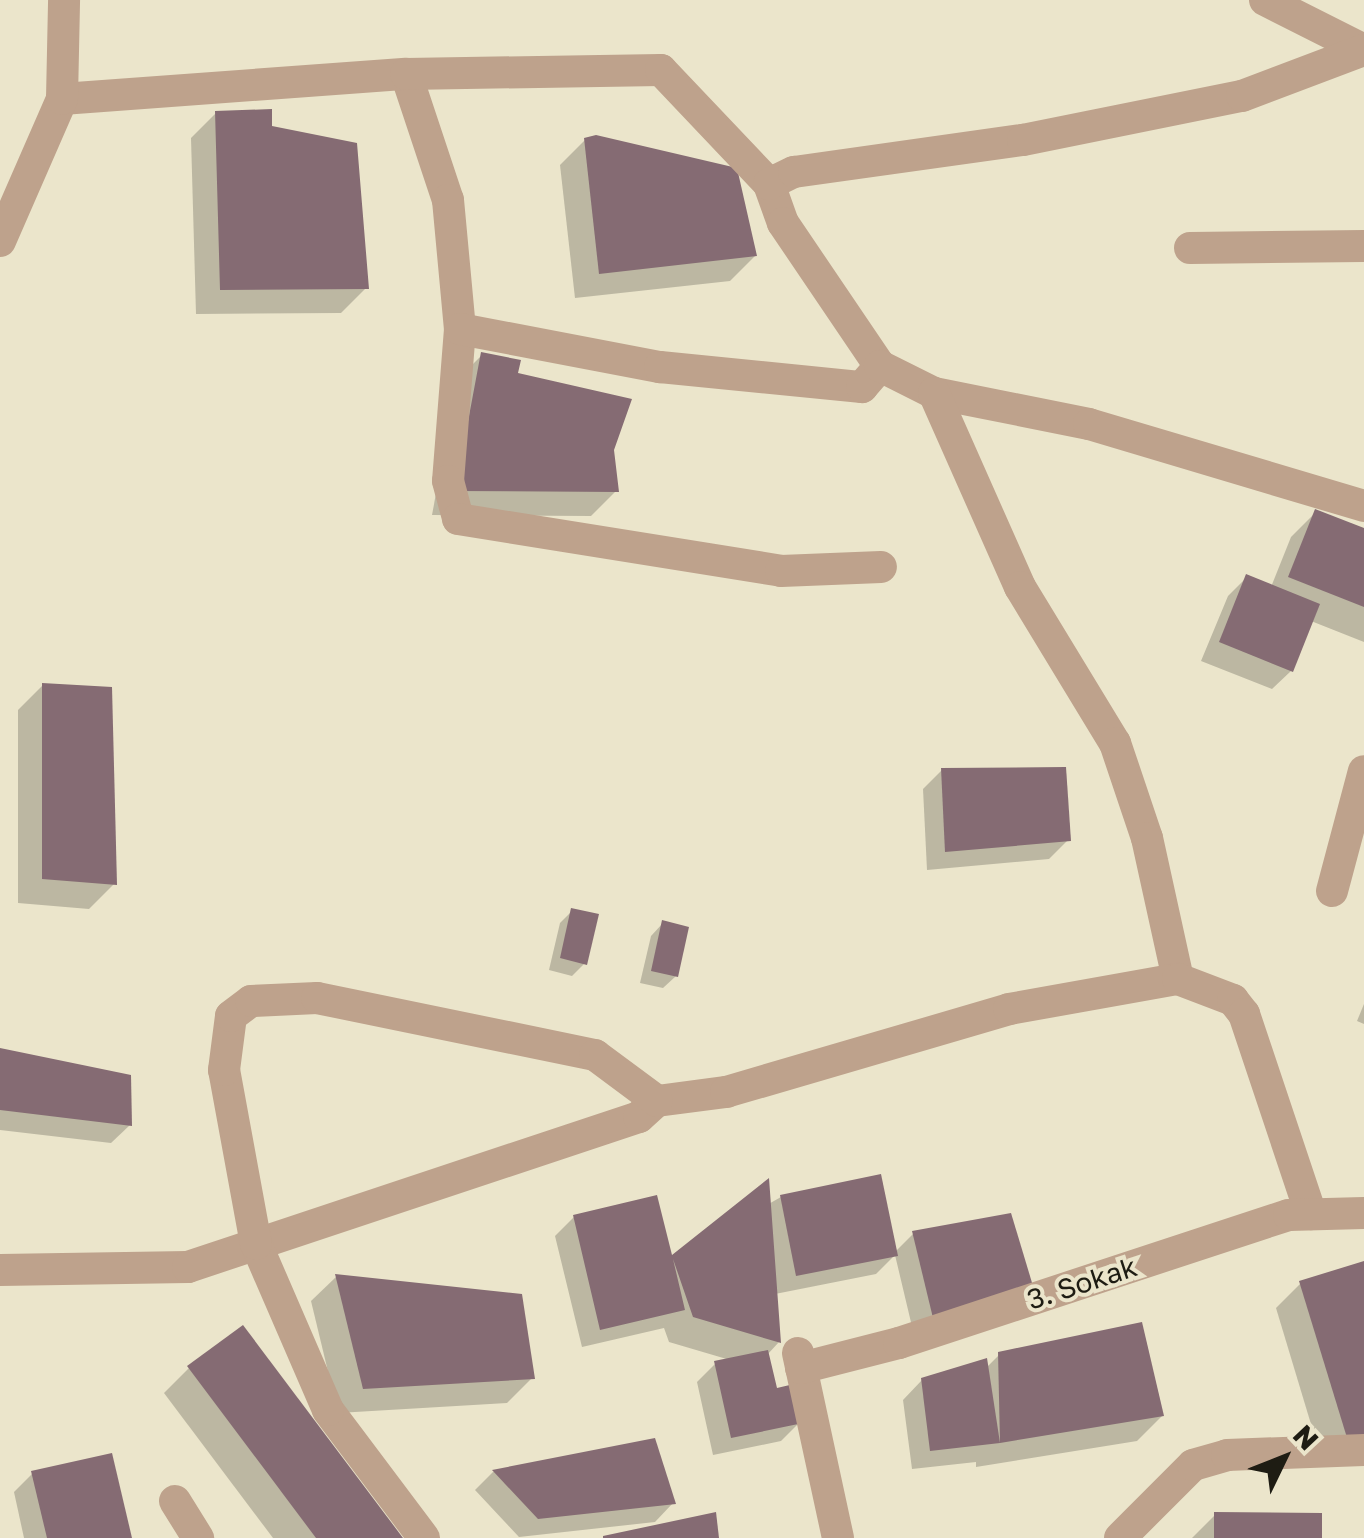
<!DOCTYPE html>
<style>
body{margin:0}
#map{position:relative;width:1364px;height:1538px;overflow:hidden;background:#ebe5cb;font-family:"Golos Text",sans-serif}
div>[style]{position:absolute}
.shadow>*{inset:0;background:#0003}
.building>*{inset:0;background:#856b73}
.street>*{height:32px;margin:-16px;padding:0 16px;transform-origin:16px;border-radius:16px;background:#bea28c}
span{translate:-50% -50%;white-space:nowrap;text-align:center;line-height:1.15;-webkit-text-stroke:8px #ebe5cb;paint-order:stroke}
.street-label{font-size:28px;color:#1e1c13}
.north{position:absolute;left:1234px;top:1408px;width:100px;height:100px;-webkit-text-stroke:8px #ebe5cb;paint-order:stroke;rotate:47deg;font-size:28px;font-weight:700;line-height:40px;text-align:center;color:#1e1c13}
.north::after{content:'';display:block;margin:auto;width:35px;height:45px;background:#1e1c13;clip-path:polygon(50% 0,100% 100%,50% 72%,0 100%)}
</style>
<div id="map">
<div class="shadow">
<div style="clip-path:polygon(216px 113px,270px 128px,366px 288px,341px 313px,196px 314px,191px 138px)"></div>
<div style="clip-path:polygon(585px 140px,755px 256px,730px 281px,575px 298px,560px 165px)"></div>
<div style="clip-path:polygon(482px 355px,612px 450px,616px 491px,591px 516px,432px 515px,457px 380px)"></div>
<div style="clip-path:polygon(1316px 512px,1364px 531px,1364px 642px,1311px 621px,1291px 671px,1272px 689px,1201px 661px,1228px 596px,1247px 577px,1271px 587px,1291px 537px)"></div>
<div style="clip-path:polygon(43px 685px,114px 884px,89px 909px,18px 903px,18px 710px)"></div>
<div style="clip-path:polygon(942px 770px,1068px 840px,1049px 859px,927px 870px,923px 789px)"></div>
<div style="clip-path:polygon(572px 911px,585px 963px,572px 976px,549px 970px,560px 923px)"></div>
<div style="clip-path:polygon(663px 923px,676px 976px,663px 988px,640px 983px,651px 936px)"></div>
<div style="clip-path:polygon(1364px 1004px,1364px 1024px,1357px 1021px)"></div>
<div style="clip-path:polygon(0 1050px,130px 1125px,111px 1143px,0 1130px)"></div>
<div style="clip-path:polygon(781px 1197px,895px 1252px,914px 1233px,1033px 1295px,914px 1335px,895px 1255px,876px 1274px,775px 1294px,779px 1342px,767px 1355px,775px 1391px,800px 1422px,781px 1441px,713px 1455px,697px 1382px,716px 1363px,730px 1360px,669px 1342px,664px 1328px,582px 1347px,555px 1236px,574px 1217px,670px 1260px)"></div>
<div style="clip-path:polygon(336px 1277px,532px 1378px,507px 1403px,338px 1413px,311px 1301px)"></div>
<div style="clip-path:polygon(1301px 1283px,1364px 1452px,1323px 1464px,1276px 1308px)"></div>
<div style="clip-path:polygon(1000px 1354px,1162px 1416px,1137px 1441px,976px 1467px,976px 1462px,912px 1469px,903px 1400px,922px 1380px,986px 1368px)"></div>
<div style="clip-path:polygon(189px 1368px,400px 1538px,273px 1538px,164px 1393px)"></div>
<div style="clip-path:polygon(653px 1440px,673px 1503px,655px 1522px,519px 1537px,475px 1490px,493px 1472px)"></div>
<div style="clip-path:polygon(33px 1473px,130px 1538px,24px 1538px,14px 1492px)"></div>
<div style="clip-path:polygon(1215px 1515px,1319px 1538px,1192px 1538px)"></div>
</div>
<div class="building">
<div style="clip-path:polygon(272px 109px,272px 126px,357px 143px,369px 289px,220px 290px,215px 111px)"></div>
<div style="clip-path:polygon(596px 135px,737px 168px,757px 256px,599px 274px,584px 138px)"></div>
<div style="clip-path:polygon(481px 352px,521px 360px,518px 373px,632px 399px,614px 450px,619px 492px,455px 491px)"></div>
<div style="clip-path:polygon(1315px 509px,1364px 528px,1364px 607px,1288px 577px)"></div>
<div style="clip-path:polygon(1246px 574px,1320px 604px,1293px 672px,1219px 642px)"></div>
<div style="clip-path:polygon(42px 683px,112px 687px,117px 885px,42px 879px)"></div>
<div style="clip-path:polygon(1066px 767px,1071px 841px,945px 852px,941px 768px)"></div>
<div style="clip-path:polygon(571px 908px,599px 914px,587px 965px,560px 958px)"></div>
<div style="clip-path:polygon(662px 920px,689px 927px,678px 977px,651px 971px)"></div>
<div style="clip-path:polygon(0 1048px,131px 1075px,132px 1126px,0 1110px)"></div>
<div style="clip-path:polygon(881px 1174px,898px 1256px,796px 1276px,780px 1195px)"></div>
<div style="clip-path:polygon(769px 1178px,781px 1343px,693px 1317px,673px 1259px,685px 1310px,600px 1330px,573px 1215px,657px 1195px,672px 1255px)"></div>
<div style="clip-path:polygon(1011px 1213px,1036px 1296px,933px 1318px,912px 1231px)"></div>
<div style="clip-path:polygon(1364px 1261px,1364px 1436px,1348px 1441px,1299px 1281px)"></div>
<div style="clip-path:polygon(335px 1274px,522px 1294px,535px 1379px,363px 1389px)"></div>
<div style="clip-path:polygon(1142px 1322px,1164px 1416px,1000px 1443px,998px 1352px)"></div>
<div style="clip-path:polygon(243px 1325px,403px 1538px,316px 1538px,187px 1366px)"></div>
<div style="clip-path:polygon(768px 1350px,777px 1388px,794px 1384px,803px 1423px,731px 1438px,714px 1361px)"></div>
<div style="clip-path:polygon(987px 1358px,1000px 1443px,930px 1451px,921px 1378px)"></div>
<div style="clip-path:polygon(655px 1438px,676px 1504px,538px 1519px,492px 1470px)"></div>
<div style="clip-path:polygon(112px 1453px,132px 1538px,47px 1538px,31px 1471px)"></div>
<div style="clip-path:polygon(716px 1512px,719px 1538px,603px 1538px,603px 1536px)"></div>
<div style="clip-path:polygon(1214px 1512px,1322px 1513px,1322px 1538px,1214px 1538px)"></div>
</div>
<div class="street">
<div style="left:1265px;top:0;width:111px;rotate:26.8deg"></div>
<div style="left:406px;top:74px;width:133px;rotate:71.6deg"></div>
<div style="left:448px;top:200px;width:130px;rotate:84.7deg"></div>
<div style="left:460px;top:329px;width:152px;rotate:94.5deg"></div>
<div style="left:448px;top:481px;width:39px;rotate:75deg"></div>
<div style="left:458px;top:519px;width:327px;rotate:9.1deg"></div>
<div style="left:781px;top:571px;width:100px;rotate:-2.3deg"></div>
<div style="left:62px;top:99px;width:345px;rotate:-4.2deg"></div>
<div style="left:406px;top:74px;width:255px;rotate:-0.9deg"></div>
<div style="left:661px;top:70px;width:157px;rotate:46.5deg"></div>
<div style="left:769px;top:184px;width:41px;rotate:70.3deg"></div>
<div style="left:783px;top:223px;width:173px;rotate:55.9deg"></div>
<div style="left:769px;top:184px;width:28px;rotate:-26deg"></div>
<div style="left:794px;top:172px;width:231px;rotate:-8deg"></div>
<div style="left:1023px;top:140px;width:223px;rotate:-11.4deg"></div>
<div style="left:1242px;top:96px;width:130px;rotate:-20.7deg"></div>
<div style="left:0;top:241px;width:155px;rotate:-66.4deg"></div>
<div style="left:62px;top:99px;width:99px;rotate:-88.8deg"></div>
<div style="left:1190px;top:248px;width:174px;rotate:-0.7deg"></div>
<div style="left:460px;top:329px;width:204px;rotate:10.8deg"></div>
<div style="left:660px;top:367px;width:203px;rotate:5.7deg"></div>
<div style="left:862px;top:387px;width:28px;rotate:-49deg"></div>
<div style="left:880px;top:366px;width:60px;rotate:26.6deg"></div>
<div style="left:934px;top:393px;width:158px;rotate:11.3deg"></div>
<div style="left:1089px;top:424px;width:287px;rotate:16.6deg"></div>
<div style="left:934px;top:393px;width:212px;rotate:66.1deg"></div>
<div style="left:1020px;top:587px;width:183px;rotate:58.7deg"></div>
<div style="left:1115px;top:743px;width:100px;rotate:71.4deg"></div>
<div style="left:1147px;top:838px;width:144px;rotate:77.6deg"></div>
<div style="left:1332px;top:891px;width:124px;rotate:-75.1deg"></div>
<div style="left:0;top:1270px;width:188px;rotate:-0.9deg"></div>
<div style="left:188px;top:1267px;width:475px;rotate:-18.4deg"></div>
<div style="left:639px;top:1117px;width:24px;rotate:-42deg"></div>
<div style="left:657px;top:1101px;width:70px;rotate:-7.4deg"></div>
<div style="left:726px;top:1092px;width:295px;rotate:-16.3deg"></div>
<div style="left:1009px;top:1009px;width:172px;rotate:-10.1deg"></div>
<div style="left:1178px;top:979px;width:59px;rotate:20.9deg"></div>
<div style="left:1233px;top:1000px;width:18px;rotate:52deg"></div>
<div style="left:1244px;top:1014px;width:211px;rotate:71.5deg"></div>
<div style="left:798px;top:1353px;width:189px;rotate:77.8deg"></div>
<div style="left:801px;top:1368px;width:101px;rotate:-14.3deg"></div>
<div style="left:899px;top:1343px;width:410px;rotate:-18.2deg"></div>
<div style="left:1289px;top:1215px;width:75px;rotate:-1.5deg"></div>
<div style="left:175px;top:1501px;width:44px;rotate:58.1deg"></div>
<div style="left:424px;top:1538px;width:160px;rotate:-126.9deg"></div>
<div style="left:328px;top:1410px;width:181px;rotate:-113.4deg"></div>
<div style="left:256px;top:1244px;width:177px;rotate:-100.4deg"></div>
<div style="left:224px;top:1070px;width:54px;rotate:-82.6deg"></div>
<div style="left:231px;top:1016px;width:25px;rotate:-37deg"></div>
<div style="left:251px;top:1001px;width:66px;rotate:-2.6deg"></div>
<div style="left:317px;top:998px;width:284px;rotate:11.6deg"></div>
<div style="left:595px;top:1055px;width:77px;rotate:36.6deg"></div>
<div style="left:1120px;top:1538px;width:103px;rotate:-45deg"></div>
<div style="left:1193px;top:1465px;width:35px;rotate:-16deg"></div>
<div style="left:1227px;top:1455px;width:137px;rotate:-2.1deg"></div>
</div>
<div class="street-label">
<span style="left:1082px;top:1283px;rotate:-18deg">3. Sokak</span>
</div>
<div class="north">N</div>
</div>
